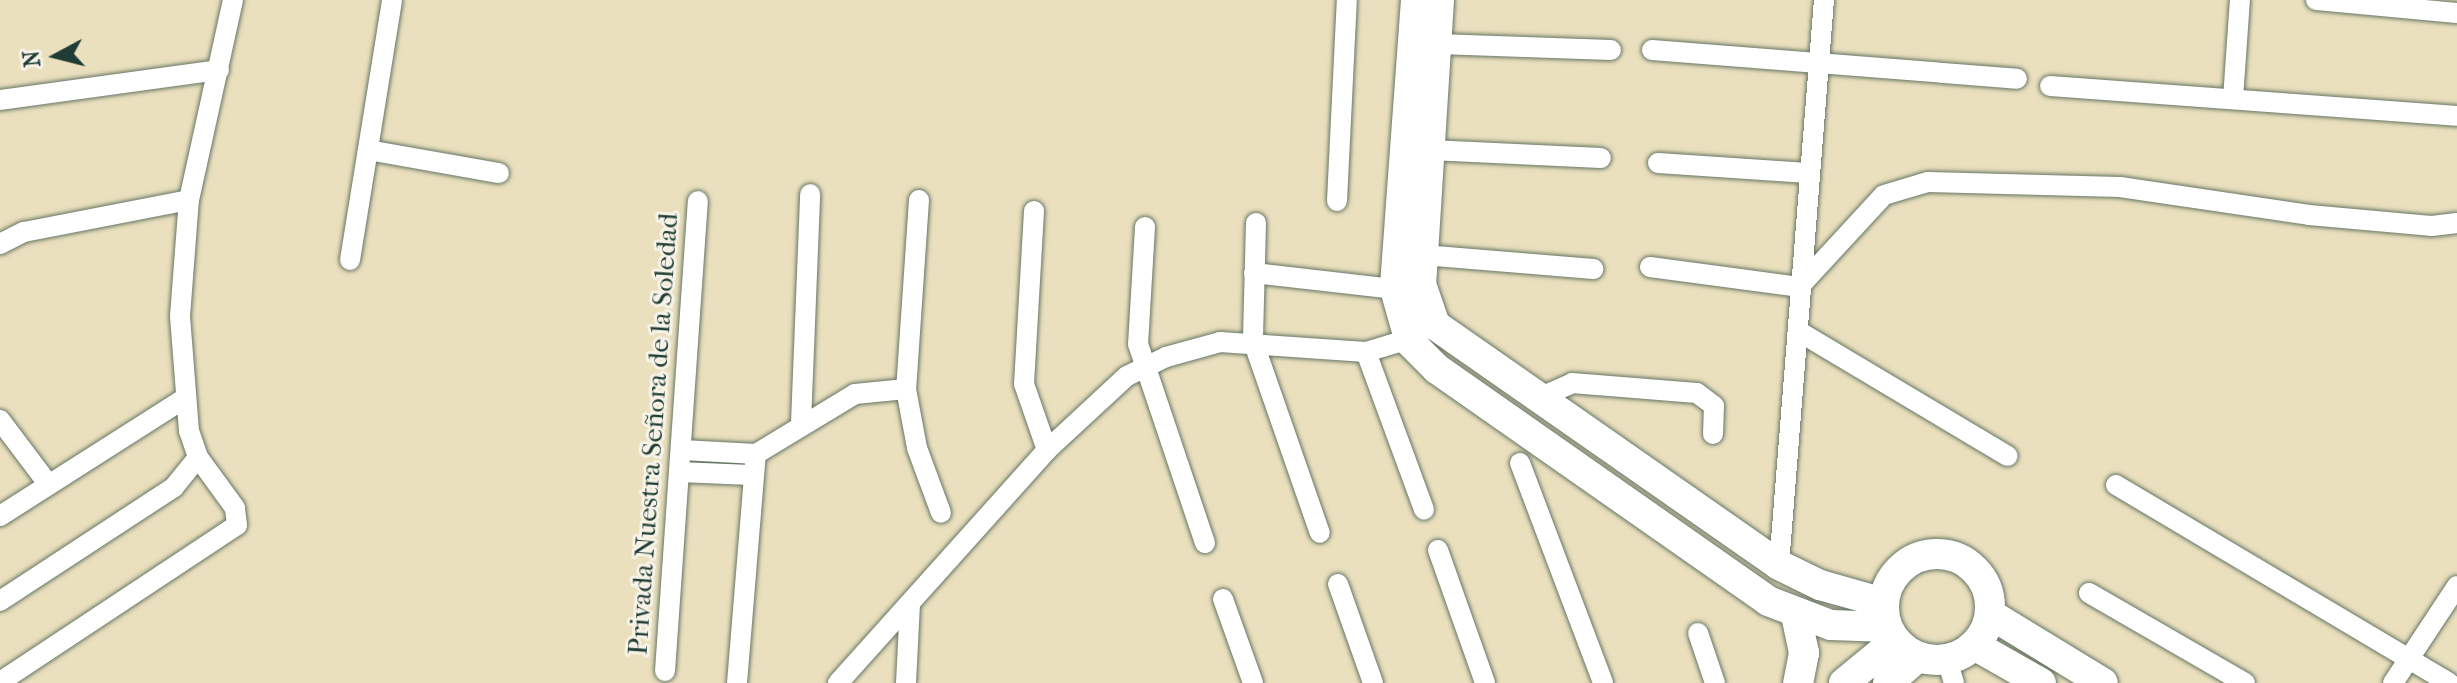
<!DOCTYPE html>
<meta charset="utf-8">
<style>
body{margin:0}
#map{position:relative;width:2457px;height:683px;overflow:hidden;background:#eae0be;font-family:"IM FELL French Canon",serif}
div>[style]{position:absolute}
.roads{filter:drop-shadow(0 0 2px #667664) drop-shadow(0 0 2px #667664)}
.street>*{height:20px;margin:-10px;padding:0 10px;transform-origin:10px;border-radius:10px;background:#fff}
.secondary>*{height:30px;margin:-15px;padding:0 15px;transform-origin:15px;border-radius:15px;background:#fff}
.secondary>.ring{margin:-15px;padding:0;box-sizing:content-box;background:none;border:30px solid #fff;border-radius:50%}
span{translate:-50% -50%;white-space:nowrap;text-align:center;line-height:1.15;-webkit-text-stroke:6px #f7f3e8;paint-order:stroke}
.street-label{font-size:28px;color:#1f3d34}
.north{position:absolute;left:16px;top:16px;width:80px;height:80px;-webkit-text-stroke:6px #f7f3e8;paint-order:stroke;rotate:263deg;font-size:22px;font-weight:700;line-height:32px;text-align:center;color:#1f3d34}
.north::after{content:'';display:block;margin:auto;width:28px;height:36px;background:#1f3d34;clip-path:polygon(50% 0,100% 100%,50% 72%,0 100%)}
</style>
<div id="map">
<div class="roads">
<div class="street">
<div style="left:2316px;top:0;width:142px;rotate:5.3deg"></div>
<div style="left:1438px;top:44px;width:173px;rotate:2deg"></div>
<div style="left:1652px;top:50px;width:366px;rotate:4.5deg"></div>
<div style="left:2050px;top:86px;width:408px;rotate:4.2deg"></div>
<div style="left:2233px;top:99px;width:99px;rotate:-86deg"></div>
<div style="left:0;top:100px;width:221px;rotate:-7.8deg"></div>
<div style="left:368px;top:150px;width:133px;rotate:10deg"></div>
<div style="left:1430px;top:150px;width:171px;rotate:2.7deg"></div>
<div style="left:1658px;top:163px;width:150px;rotate:3.8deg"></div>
<div style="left:919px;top:200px;width:189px;rotate:93.9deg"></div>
<div style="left:906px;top:389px;width:60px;rotate:79.4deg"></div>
<div style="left:917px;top:448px;width:69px;rotate:69.7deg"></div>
<div style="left:1337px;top:201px;width:201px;rotate:-87.2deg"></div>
<div style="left:1034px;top:211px;width:173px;rotate:93.3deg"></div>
<div style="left:1024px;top:384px;width:70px;rotate:70.8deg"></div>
<div style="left:1256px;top:223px;width:118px;rotate:91.5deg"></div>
<div style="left:1253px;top:341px;width:203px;rotate:70.8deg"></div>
<div style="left:1145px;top:227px;width:117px;rotate:93.4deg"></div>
<div style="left:1138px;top:344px;width:210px;rotate:71.4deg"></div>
<div style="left:0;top:244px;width:27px;rotate:-27deg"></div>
<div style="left:24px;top:232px;width:168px;rotate:-11deg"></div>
<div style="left:1423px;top:255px;width:171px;rotate:4.7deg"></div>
<div style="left:350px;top:260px;width:263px;rotate:-80.8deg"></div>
<div style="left:1650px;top:267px;width:150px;rotate:7.6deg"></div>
<div style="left:1799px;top:287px;width:125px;rotate:-47.3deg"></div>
<div style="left:1884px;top:195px;width:46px;rotate:-16.5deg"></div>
<div style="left:1928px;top:182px;width:192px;rotate:1.5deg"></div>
<div style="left:2120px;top:187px;width:191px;rotate:8.4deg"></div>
<div style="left:2309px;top:215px;width:123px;rotate:5.1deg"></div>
<div style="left:2432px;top:226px;width:25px;rotate:-7deg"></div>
<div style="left:1254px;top:273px;width:142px;rotate:6.5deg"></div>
<div style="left:1798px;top:331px;width:244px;rotate:30.8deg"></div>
<div style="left:1366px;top:352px;width:168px;rotate:69.8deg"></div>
<div style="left:1539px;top:398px;width:36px;rotate:-24deg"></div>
<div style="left:1572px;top:383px;width:125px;rotate:4.6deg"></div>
<div style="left:1697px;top:393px;width:21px;rotate:37deg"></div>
<div style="left:1714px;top:406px;width:28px;rotate:92deg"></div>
<div style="left:0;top:420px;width:81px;rotate:53deg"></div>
<div style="left:801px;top:423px;width:229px;rotate:-87.7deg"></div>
<div style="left:682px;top:450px;width:74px;rotate:3.1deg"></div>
<div style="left:756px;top:454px;width:116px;rotate:-31.2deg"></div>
<div style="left:855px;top:394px;width:51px;rotate:-5.6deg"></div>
<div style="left:1520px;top:463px;width:235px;rotate:69.3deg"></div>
<div style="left:679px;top:472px;width:72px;rotate:2.4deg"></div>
<div style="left:2116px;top:485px;width:387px;rotate:30.7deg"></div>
<div style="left:0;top:516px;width:218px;rotate:-32.5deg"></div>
<div style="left:1438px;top:550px;width:141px;rotate:70.5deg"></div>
<div style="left:1779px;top:565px;width:567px;rotate:-85.45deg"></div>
<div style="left:1338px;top:584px;width:105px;rotate:70.5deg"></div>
<div style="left:2089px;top:593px;width:180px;rotate:30deg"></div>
<div style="left:1223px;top:599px;width:89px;rotate:70.3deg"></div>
<div style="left:0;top:601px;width:208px;rotate:-33.2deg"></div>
<div style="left:174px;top:487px;width:38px;rotate:-51deg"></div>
<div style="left:1698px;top:633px;width:53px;rotate:71.2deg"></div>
<div style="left:1947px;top:660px;width:24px;rotate:73deg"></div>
<div style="left:665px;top:671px;width:471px;rotate:-86deg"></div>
<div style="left:0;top:682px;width:284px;rotate:-33.5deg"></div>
<div style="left:237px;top:525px;width:17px;rotate:-97deg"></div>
<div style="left:235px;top:508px;width:63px;rotate:-126deg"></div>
<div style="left:198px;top:457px;width:28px;rotate:-109deg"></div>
<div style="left:189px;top:431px;width:115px;rotate:-94.5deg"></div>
<div style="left:180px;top:316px;width:116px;rotate:-85.6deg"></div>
<div style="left:189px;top:200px;width:205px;rotate:-77.6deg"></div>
<div style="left:737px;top:683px;width:230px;rotate:-85.3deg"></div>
<div style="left:838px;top:683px;width:313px;rotate:-48.1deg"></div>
<div style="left:1047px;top:450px;width:109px;rotate:-42.8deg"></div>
<div style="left:1127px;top:376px;width:43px;rotate:-26deg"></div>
<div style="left:1166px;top:357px;width:56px;rotate:-15.5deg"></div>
<div style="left:1220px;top:342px;width:146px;rotate:3.9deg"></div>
<div style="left:1366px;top:352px;width:55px;rotate:-16.8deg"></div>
<div style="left:906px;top:683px;width:80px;rotate:-87.1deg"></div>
<div style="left:2393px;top:683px;width:116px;rotate:-56.6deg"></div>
</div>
<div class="secondary">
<div style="left:1416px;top:0;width:290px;rotate:94.2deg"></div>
<div style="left:1395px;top:289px;width:55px;rotate:74.2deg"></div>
<div style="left:1410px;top:342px;width:38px;rotate:45deg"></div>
<div style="left:1437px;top:369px;width:404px;rotate:35deg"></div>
<div style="left:1768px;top:601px;width:67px;rotate:20.9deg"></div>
<div style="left:1831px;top:625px;width:56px;rotate:2deg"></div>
<div style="left:1439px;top:0;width:285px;rotate:93.6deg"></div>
<div style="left:1421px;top:284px;width:43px;rotate:71.1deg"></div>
<div style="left:1435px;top:325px;width:419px;rotate:34.9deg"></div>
<div style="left:1779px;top:565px;width:46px;rotate:26deg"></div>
<div style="left:1820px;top:585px;width:66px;rotate:15.7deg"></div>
<div class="ring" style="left:1884px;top:554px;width:76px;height:76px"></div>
<div style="left:1990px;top:614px;width:132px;rotate:31.4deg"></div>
<div style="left:1796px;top:615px;width:39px;rotate:78deg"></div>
<div style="left:1804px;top:653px;width:31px;rotate:101deg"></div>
<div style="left:1974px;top:645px;width:77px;rotate:29.6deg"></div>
<div style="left:1844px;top:683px;width:66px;rotate:-39.5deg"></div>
<div style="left:1888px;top:683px;width:40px;rotate:-41deg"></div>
</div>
</div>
<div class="street-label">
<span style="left:653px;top:434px;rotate:-86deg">Privada Nuestra Señora de la Soledad</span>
</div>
<div class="north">N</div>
</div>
